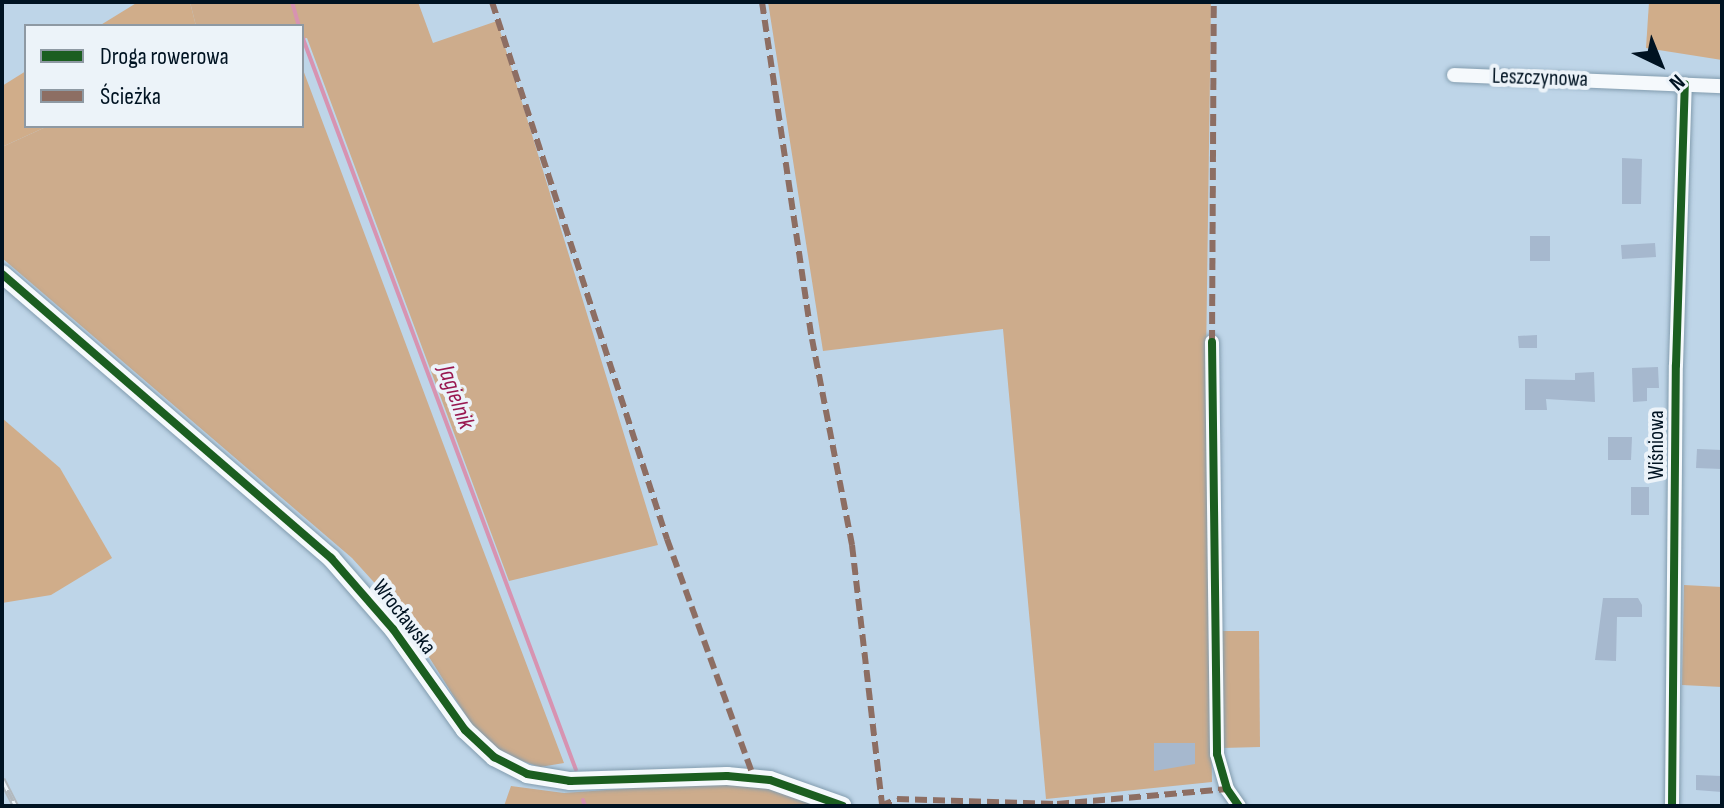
<!DOCTYPE html>
<meta charset="utf-8">
<style>
body{margin:0}
#map{position:relative;width:1724px;height:808px;overflow:hidden;background:#bed5e8;font-family:"Sofia Sans Condensed",sans-serif}
div>[style]{position:absolute}
[style*='--x']{left:calc(var(--x)*1px);top:calc(var(--y)*1px);width:calc(var(--w)*1px);rotate:calc(var(--a)*1deg)}
.green>*{inset:0;background:#cdac8c}
.forest>*{inset:0;background:#d0ad8a}
.stream>*{height:4px;margin:-2px;padding:0 2px;transform-origin:2px;border-radius:2px;background:#d793b1}
.building>*{inset:0;background:#a6b8ce}
.roads{filter:drop-shadow(0 0 2px #829cae) drop-shadow(0 0 2px #829cae)}
.minor>*{height:14px;margin:-7px;padding:0 7px;transform-origin:7px;border-radius:7px;background:#f5f9fc}
.tertiary>*{height:18px;margin:-9px;padding:0 9px;transform-origin:9px;border-radius:9px;background:#f5f9fc}
.rail>*{height:7px;margin-top:-3.5px;transform-origin:0;background:repeating-linear-gradient(90deg,#ecf3f9 0 12px,#b3b9be 0 24px);box-sizing:border-box;border-block:2px solid #b3b9be}
.quiet>*{height:6px;margin-top:-3px;transform-origin:0;background:repeating-linear-gradient(90deg,#8d6e63 0 12px,transparent 0 18px)}
.cycleway>*{height:8px;margin:-4px;padding:0 4px;transform-origin:4px;border-radius:4px;background:#1b5e20}
span{translate:-50% -50%;white-space:nowrap;text-align:center;line-height:1.15;-webkit-text-stroke:8px #ecf3f9;paint-order:stroke}
.street-label{font-size:22px;color:#001322}
.water-label{font-size:24px;color:#991850;font-style:italic}
.frame{position:absolute;inset:0;border:4px solid #001322;pointer-events:none}
.legend{position:absolute;left:24px;top:24px;width:280px;height:104px;box-sizing:border-box;background:#ecf3f9;border:2px solid #8e99a3;margin:0;padding:10px 14px;list-style:none;font-size:24px;color:#001322}
.legend li{display:flex;align-items:center;gap:16px;height:40px}
.legend b{width:40px;border:2px solid #8e99a3}
.north{position:absolute;left:1620px;top:24px;width:80px;height:80px;-webkit-text-stroke:6px #ecf3f9;paint-order:stroke;rotate:137deg;font-size:22px;font-weight:700;line-height:32px;text-align:center;color:#001322}
.north::after{content:'';display:block;margin:auto;width:28px;height:36px;background:#001322;clip-path:polygon(50% 0,100% 100%,50% 72%,0 100%)}
</style>
<div id="map">
<div class="green">
<div style="clip-path:polygon(190px 2px,418px 2px,433px 43px,497px 21px,658px 545px,509px 581px,307px 38px,302px 39px,302px 26px,196px 26px)"></div>
<div style="clip-path:polygon(768px 2px,1211px 2px,1206px 360px,1212px 782px,1046px 799px,1003px 329px,823px 351px)"></div>
<div style="clip-path:polygon(302px 67px,477px 534px,564px 763px,540px 767px,507px 756px,475px 730px,400px 611px,352px 558px,2px 258px,2px 147px,48px 126px,302px 126px)"></div>
<div style="clip-path:polygon(1684px 585px,1722px 587px,1722px 687px,1682px 685px)"></div>
<div style="clip-path:polygon(1222px 631px,1259px 631px,1260px 747px,1222px 748px)"></div>
<div style="clip-path:polygon(720px 782px,770px 787px,826px 806px,504px 806px,511px 786px,564px 793px)"></div>
</div>
<div class="forest">
<div style="clip-path:polygon(138px 2px,190px 2px,196px 26px,99px 26px)"></div>
<div style="clip-path:polygon(1649px 2px,1722px 2px,1722px 60px,1646px 48px)"></div>
<div style="clip-path:polygon(26px 71px,26px 126px,48px 126px,2px 147px,2px 86px)"></div>
<div style="clip-path:polygon(2px 418px,60px 468px,112px 558px,51px 595px,2px 603px)"></div>
</div>
<div class="stream">
<div style="--x:292;--y:2;--w:25;--a:74"></div>
<div style="--x:302;--y:36;--w:783;--a:69.53"></div>
<div style="--x:583;--y:800;--w:6;--a:72"></div>
</div>
<div class="building">
<div style="clip-path:polygon(1622px 158px,1642px 159px,1641px 204px,1622px 204px)"></div>
<div style="clip-path:polygon(1530px 236px,1550px 236px,1550px 261px,1530px 261px)"></div>
<div style="clip-path:polygon(1655px 243px,1656px 257px,1622px 259px,1621px 245px)"></div>
<div style="clip-path:polygon(1537px 335px,1537px 348px,1519px 348px,1518px 336px)"></div>
<div style="clip-path:polygon(1658px 367px,1659px 388px,1647px 388px,1647px 401px,1633px 402px,1632px 368px)"></div>
<div style="clip-path:polygon(1594px 372px,1595px 402px,1546px 399px,1547px 410px,1525px 410px,1525px 379px,1575px 380px,1575px 373px)"></div>
<div style="clip-path:polygon(1608px 437px,1632px 437px,1631px 460px,1608px 460px)"></div>
<div style="clip-path:polygon(1697px 449px,1722px 450px,1722px 469px,1696px 468px)"></div>
<div style="clip-path:polygon(1631px 487px,1649px 487px,1649px 515px,1631px 515px)"></div>
<div style="clip-path:polygon(1603px 598px,1638px 598px,1642px 605px,1642px 617px,1617px 617px,1616px 661px,1595px 660px)"></div>
<div style="clip-path:polygon(1154px 743px,1195px 743px,1195px 764px,1154px 771px)"></div>
<div style="clip-path:polygon(1696px 775px,1722px 776px,1722px 792px,1696px 790px)"></div>
</div>
<div class="roads">
<div class="minor">
<div style="--x:1454;--y:75;--w:268;--a:2.4"></div>
<div style="--x:1212;--y:342;--w:412;--a:89.3"></div>
<div style="--x:1217;--y:754;--w:36;--a:74"></div>
<div style="--x:1227;--y:789;--w:21;--a:55"></div>
<div style="--x:1672;--y:806;--w:441;--a:-89.5"></div>
<div style="--x:1676;--y:365;--w:281;--a:-88.2"></div>
</div>
<div class="tertiary">
<div style="--x:2;--y:274;--w:435;--a:40.8"></div>
<div style="--x:331;--y:558;--w:94;--a:48.9"></div>
<div style="--x:393;--y:629;--w:124;--a:54.5"></div>
<div style="--x:465;--y:730;--w:40;--a:43"></div>
<div style="--x:494;--y:757;--w:37;--a:27"></div>
<div style="--x:527;--y:774;--w:44;--a:9.2"></div>
<div style="--x:570;--y:781;--w:157;--a:-1.8"></div>
<div style="--x:727;--y:776;--w:43;--a:5.3"></div>
<div style="--x:770;--y:780;--w:77;--a:19.6"></div>
</div>
</div>
<div class="rail">
<div style="--x:2;--y:779;--w:30;--a:63"></div>
</div>
<div class="quiet">
<div style="--x:492;--y:2;--w:565;--a:71.95"></div>
<div style="--x:667;--y:539;--w:254;--a:70"></div>
<div style="--x:762;--y:2;--w:341;--a:81.6"></div>
<div style="--x:812;--y:339;--w:210;--a:79"></div>
<div style="--x:852;--y:545;--w:260;--a:83.4"></div>
<div style="--x:1212;--y:342;--w:340;--a:-89.7"></div>
<div style="--x:880;--y:806;--w:18;--a:-22"></div>
<div style="--x:897;--y:799;--w:160;--a:1.8"></div>
<div style="--x:1057;--y:804;--w:171;--a:-5"></div>
</div>
<div class="cycleway">
<div style="--x:2;--y:274;--w:435;--a:40.8"></div>
<div style="--x:331;--y:558;--w:94;--a:48.9"></div>
<div style="--x:393;--y:629;--w:124;--a:54.5"></div>
<div style="--x:465;--y:730;--w:40;--a:43"></div>
<div style="--x:494;--y:757;--w:37;--a:27"></div>
<div style="--x:527;--y:774;--w:44;--a:9.2"></div>
<div style="--x:570;--y:781;--w:157;--a:-1.8"></div>
<div style="--x:727;--y:776;--w:43;--a:5.3"></div>
<div style="--x:770;--y:780;--w:77;--a:19.6"></div>
<div style="--x:1212;--y:342;--w:412;--a:89.3"></div>
<div style="--x:1217;--y:754;--w:36;--a:74"></div>
<div style="--x:1227;--y:789;--w:21;--a:55"></div>
<div style="--x:1672;--y:806;--w:441;--a:-89.5"></div>
<div style="--x:1676;--y:365;--w:281;--a:-88.2"></div>
</div>
<div class="street-label">
<span style="left:1540px;top:78px;rotate:2deg">Leszczynowa</span>
<span style="left:1657px;top:445px;rotate:-90deg">Wiśniowa</span>
<span style="left:404px;top:617px;rotate:52deg">Wrocławska</span>
</div>
<div class="water-label">
<span style="left:456px;top:397px;rotate:70deg">Jagielnik</span>
</div>
<div class="frame"></div>
<ul class="legend">
<li><b style="height:10px;background:#1b5e20"></b>Droga rowerowa</li>
<li><b style="height:10px;background:#8d6e63"></b>Ścieżka</li>
</ul>
<div class="north">N</div>
</div>
